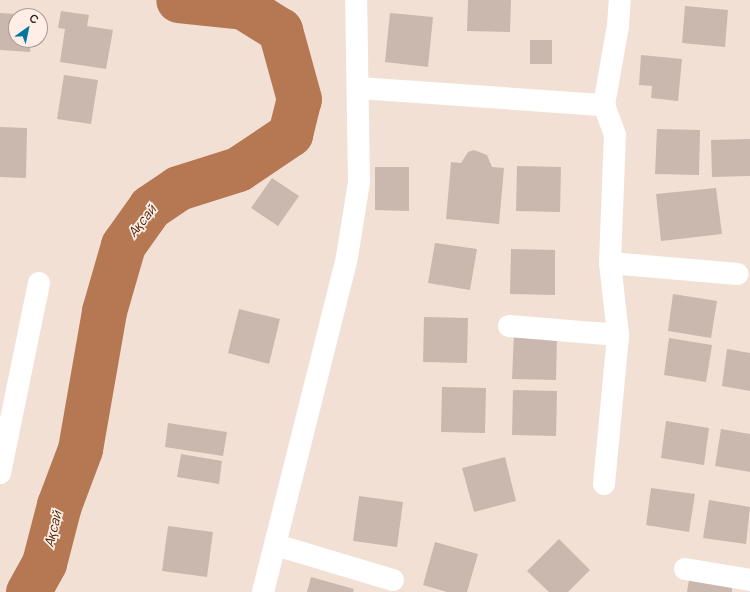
<!DOCTYPE html>
<meta charset="utf-8">
<style>
body{margin:0}
#map{position:relative;width:750px;height:592px;overflow:hidden;background:#f3e0d5;font-family:Manrope,sans-serif}
div>[style]{position:absolute}
[style*='--x']{left:calc(var(--x)*1px);top:calc(var(--y)*1px);width:calc(var(--w)*1px);rotate:calc(var(--a)*1deg)}
.river>*{height:45px;margin:-22.5px;padding:0 22.5px;transform-origin:22.5px;border-radius:22.5px;background:#b57852}
.building>*{inset:0;background:#cab7ad}
.minor>*{height:22px;margin:-11px;padding:0 11px;transform-origin:11px;border-radius:11px;background:#fff}
span{translate:-50% -50%;white-space:nowrap;text-align:center;line-height:1.15;-webkit-text-stroke:3.5px #feeee5;paint-order:stroke}
.water-label{font-size:13px;color:#451c00;font-style:italic}
.north{position:absolute;left:8px;top:8px;width:40px;height:40px;box-sizing:border-box;background:#feeee5;border:1px solid #a89c95;border-radius:50%;rotate:33deg;font-size:11px;font-weight:700;line-height:16px;text-align:center;color:#27201c}
.north::after{content:'';display:block;margin:auto;width:14px;height:18px;background:#0476a0;clip-path:polygon(50% 0,100% 100%,50% 72%,0 100%)}
</style>
<div id="map">
<div class="river">
<div style="--x:28;--y:592;--w:33;--a:-61"></div>
<div style="--x:44;--y:563;--w:60;--a:-75.5"></div>
<div style="--x:59;--y:505;--w:60;--a:-69.4"></div>
<div style="--x:80;--y:449;--w:140;--a:-80.1"></div>
<div style="--x:104;--y:311;--w:69;--a:-73.9"></div>
<div style="--x:123;--y:245;--w:47;--a:-54.6"></div>
<div style="--x:150;--y:207;--w:34;--a:-34"></div>
<div style="--x:178;--y:188;--w:63;--a:-17.6"></div>
<div style="--x:238;--y:169;--w:63;--a:-33.9"></div>
<div style="--x:290;--y:134;--w:36;--a:-76"></div>
<div style="--x:299;--y:99;--w:72;--a:-105.4"></div>
<div style="--x:280;--y:30;--w:44;--a:-148.1"></div>
<div style="--x:243;--y:7;--w:65;--a:-173.9"></div>
</div>
<div class="building">
<div style="clip-path:polygon(468px 0,511px 0,510px 32px,467px 31px)"></div>
<div style="clip-path:polygon(685px 6px,728px 10px,725px 47px,682px 43px)"></div>
<div style="clip-path:polygon(61px 11px,89px 15px,87px 26px,113px 30px,106px 69px,60px 62px,65px 29px,58px 28px)"></div>
<div style="clip-path:polygon(0 13px,30px 15px,16px 16px,16px 40px,31px 40px,30px 52px,0 50px)"></div>
<div style="clip-path:polygon(390px 13px,433px 17px,428px 67px,385px 62px)"></div>
<div style="clip-path:polygon(530px 40px,552px 40px,552px 64px,530px 64px)"></div>
<div style="clip-path:polygon(641px 55px,682px 59px,678px 101px,651px 98px,652px 86px,639px 85px)"></div>
<div style="clip-path:polygon(64px 75px,98px 80px,91px 124px,57px 119px)"></div>
<div style="clip-path:polygon(0 127px,27px 128px,26px 178px,0 177px)"></div>
<div style="clip-path:polygon(657px 129px,700px 130px,699px 175px,655px 174px)"></div>
<div style="clip-path:polygon(750px 139px,750px 176px,712px 177px,711px 140px)"></div>
<div style="clip-path:polygon(474px 150px,487px 155px,492px 167px,504px 168px,499px 224px,446px 219px,451px 162px,461px 163px,468px 152px)"></div>
<div style="clip-path:polygon(517px 166px,561px 167px,560px 212px,516px 211px)"></div>
<div style="clip-path:polygon(375px 167px,409px 167px,409px 211px,375px 210px)"></div>
<div style="clip-path:polygon(272px 178px,299px 196px,278px 226px,251px 208px)"></div>
<div style="clip-path:polygon(716px 188px,722px 234px,661px 241px,656px 194px)"></div>
<div style="clip-path:polygon(435px 243px,477px 249px,470px 290px,428px 283px)"></div>
<div style="clip-path:polygon(511px 249px,555px 250px,555px 295px,510px 294px)"></div>
<div style="clip-path:polygon(673px 294px,717px 301px,711px 338px,668px 331px)"></div>
<div style="clip-path:polygon(239px 309px,280px 319px,269px 364px,228px 353px)"></div>
<div style="clip-path:polygon(424px 317px,468px 318px,467px 363px,423px 362px)"></div>
<div style="clip-path:polygon(514px 334px,557px 335px,556px 380px,512px 379px)"></div>
<div style="clip-path:polygon(669px 338px,712px 345px,706px 382px,664px 375px)"></div>
<div style="clip-path:polygon(727px 349px,750px 353px,750px 391px,722px 386px)"></div>
<div style="clip-path:polygon(442px 387px,486px 388px,485px 433px,441px 432px)"></div>
<div style="clip-path:polygon(513px 390px,557px 391px,556px 436px,512px 435px)"></div>
<div style="clip-path:polygon(666px 421px,709px 428px,704px 465px,661px 458px)"></div>
<div style="clip-path:polygon(168px 423px,227px 432px,223px 456px,165px 447px)"></div>
<div style="clip-path:polygon(721px 429px,750px 434px,750px 472px,715px 466px)"></div>
<div style="clip-path:polygon(181px 454px,222px 461px,219px 484px,177px 477px)"></div>
<div style="clip-path:polygon(505px 457px,516px 501px,474px 512px,462px 468px)"></div>
<div style="clip-path:polygon(651px 488px,695px 494px,689px 532px,646px 525px)"></div>
<div style="clip-path:polygon(359px 496px,403px 502px,397px 547px,353px 541px)"></div>
<div style="clip-path:polygon(709px 500px,750px 507px,746px 544px,703px 538px)"></div>
<div style="clip-path:polygon(168px 526px,213px 532px,207px 577px,162px 571px)"></div>
<div style="clip-path:polygon(559px 539px,590px 570px,568px 592px,549px 592px,527px 571px)"></div>
<div style="clip-path:polygon(435px 542px,478px 554px,467px 592px,447px 592px,423px 585px)"></div>
<div style="clip-path:polygon(311px 577px,354px 589px,353px 592px,307px 592px)"></div>
<div style="clip-path:polygon(689px 580px,732px 587px,732px 592px,687px 592px)"></div>
</div>
<div class="minor">
<div style="--x:359;--y:88;--w:246;--a:4"></div>
<div style="--x:610;--y:263;--w:128;--a:4.9"></div>
<div style="--x:509;--y:326;--w:109;--a:4.7"></div>
<div style="--x:0;--y:473;--w:194;--a:-78.4"></div>
<div style="--x:604;--y:484;--w:150;--a:-84.6"></div>
<div style="--x:618;--y:335;--w:72;--a:-96.3"></div>
<div style="--x:610;--y:263;--w:128;--a:-87.8"></div>
<div style="--x:615;--y:135;--w:32;--a:-110"></div>
<div style="--x:604;--y:105;--w:80;--a:-80"></div>
<div style="--x:618;--y:26;--w:26;--a:-86"></div>
<div style="--x:276;--y:545;--w:122;--a:16.7"></div>
<div style="--x:685;--y:569;--w:66;--a:9.6"></div>
<div style="--x:263;--y:592;--w:345;--a:-75.9"></div>
<div style="--x:347;--y:257;--w:76;--a:-80.9"></div>
<div style="--x:359;--y:182;--w:182;--a:-90.9"></div>
</div>
<div class="water-label">
<span style="left:142px;top:221px;rotate:-52deg">Ақсай</span>
<span style="left:53px;top:529px;rotate:-76deg">Ақсай</span>
</div>
<div class="north">С</div>
</div>
